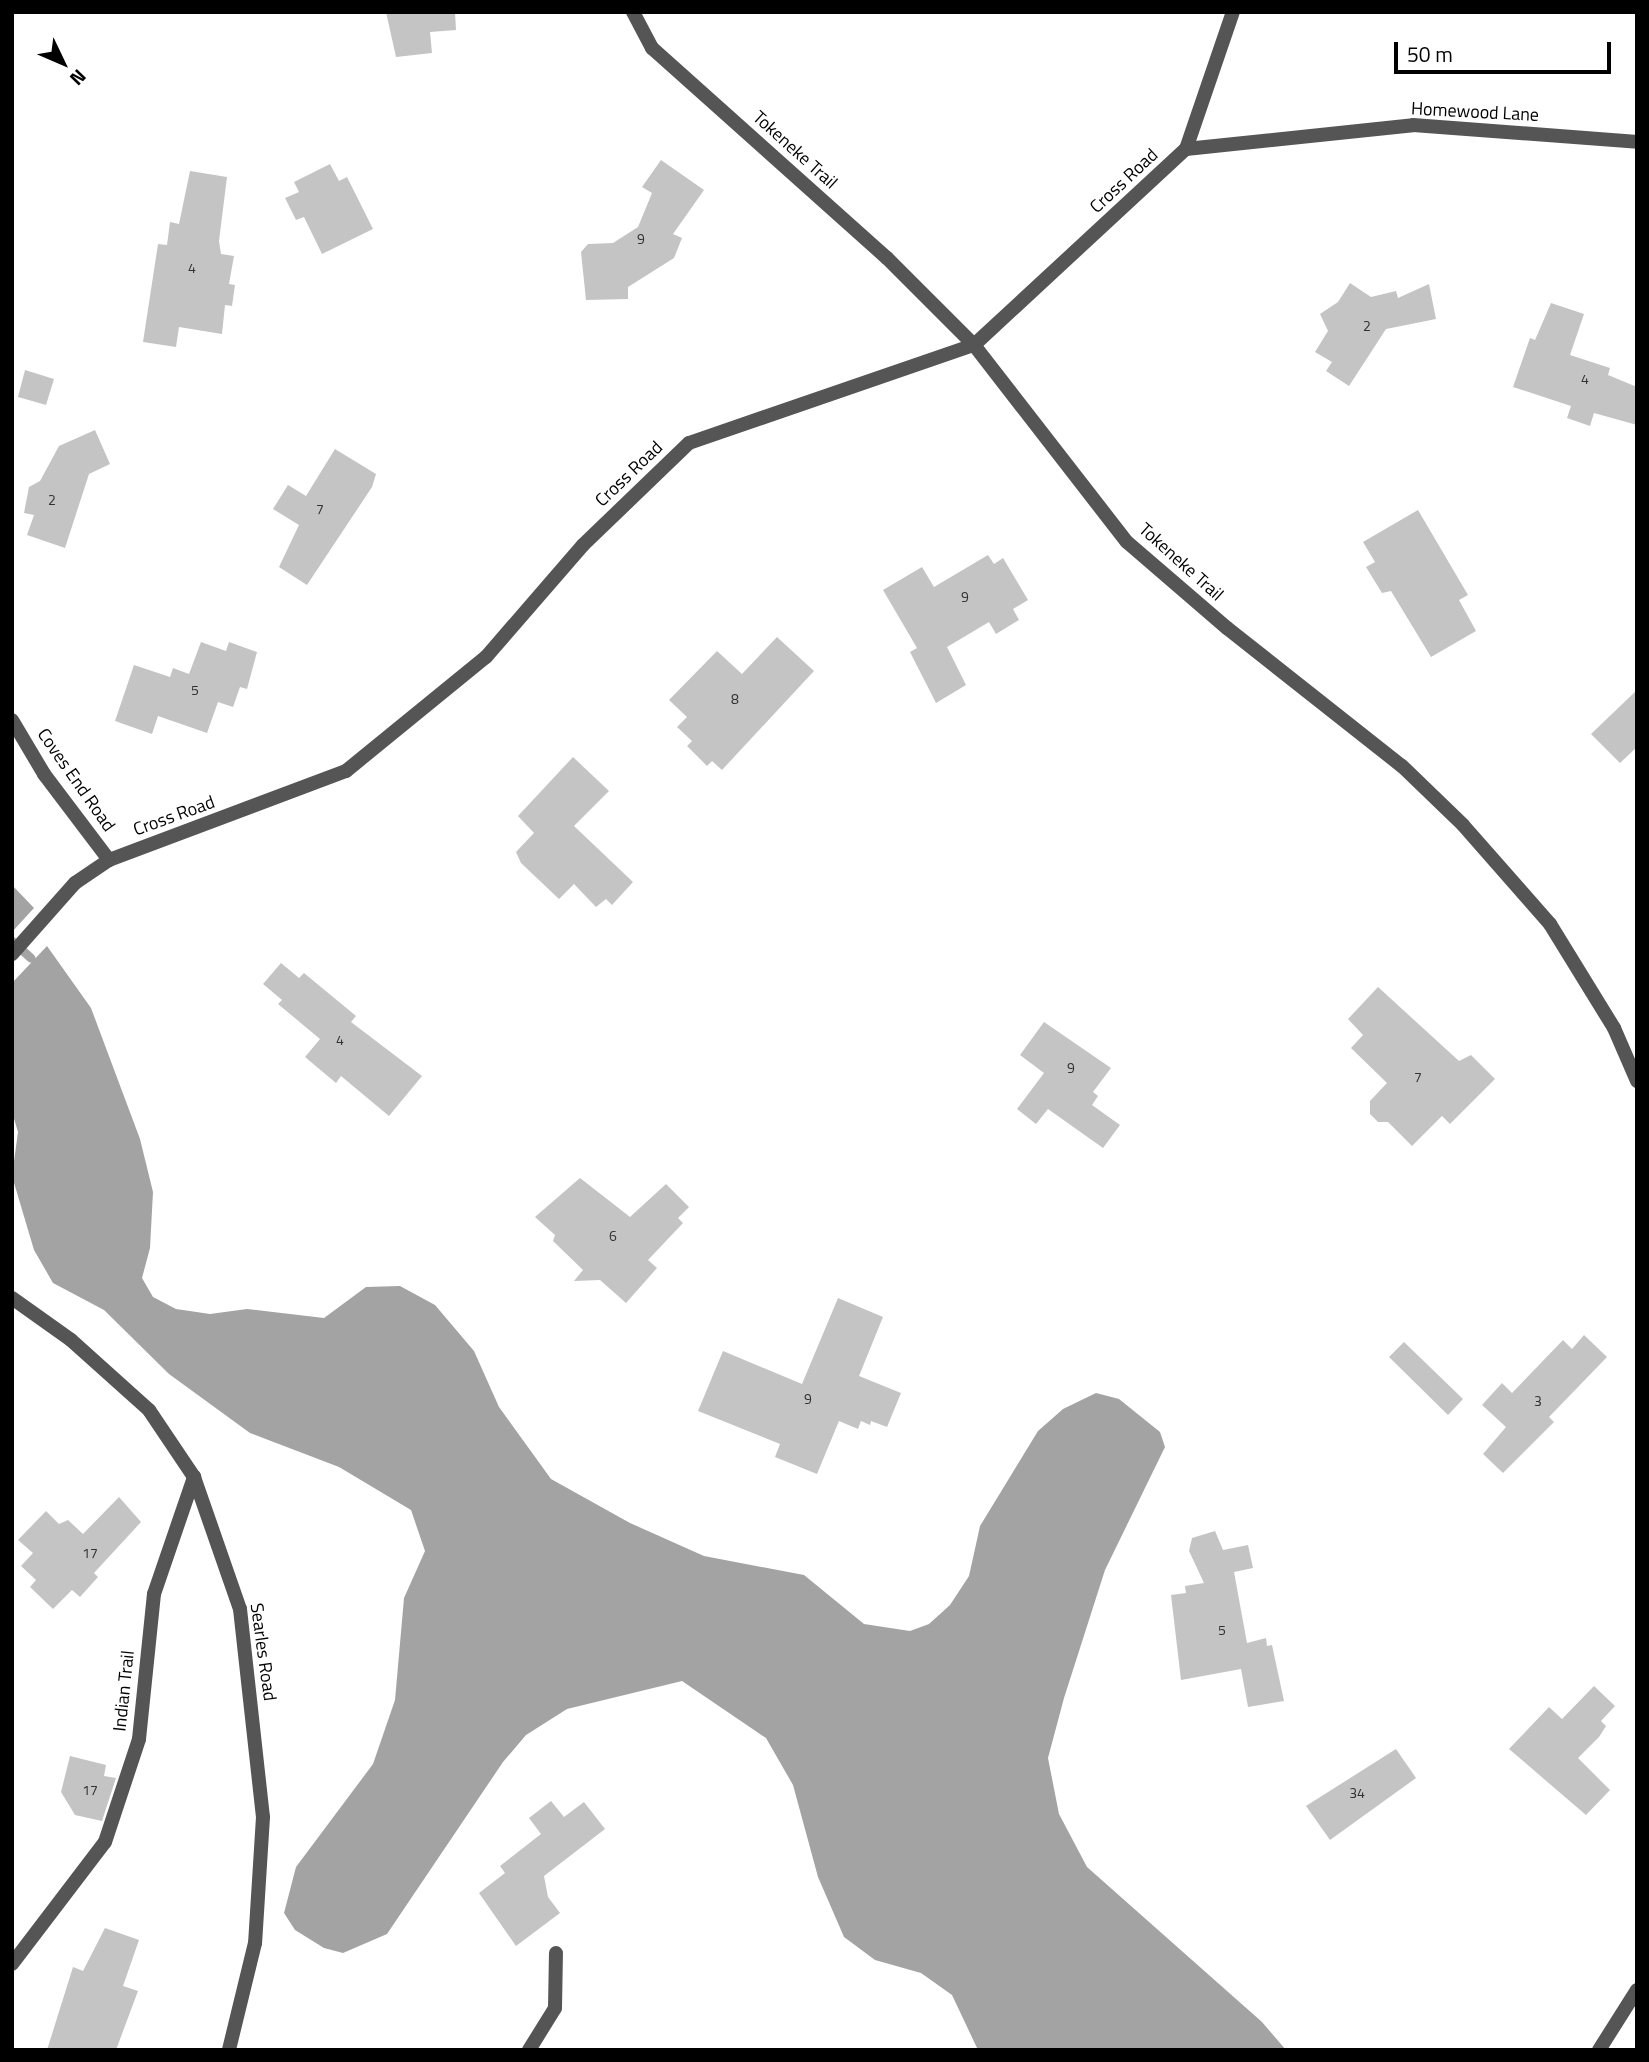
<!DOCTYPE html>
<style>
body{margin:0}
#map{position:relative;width:1649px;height:2062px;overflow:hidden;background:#fff;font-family:"Titillium Web",sans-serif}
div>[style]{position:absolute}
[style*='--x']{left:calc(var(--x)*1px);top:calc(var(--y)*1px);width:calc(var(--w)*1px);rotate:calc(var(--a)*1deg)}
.water>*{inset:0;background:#a3a3a3}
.stream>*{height:9px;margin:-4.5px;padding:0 4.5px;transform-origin:4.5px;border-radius:4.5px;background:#a3a3a3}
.building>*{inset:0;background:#c4c4c4}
.service>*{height:14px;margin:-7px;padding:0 7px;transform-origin:7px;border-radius:7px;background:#555}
.minor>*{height:14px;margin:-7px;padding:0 7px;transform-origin:7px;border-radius:7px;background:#555}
span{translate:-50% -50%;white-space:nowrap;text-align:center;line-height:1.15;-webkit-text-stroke:6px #fff;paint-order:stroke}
.number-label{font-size:14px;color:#313131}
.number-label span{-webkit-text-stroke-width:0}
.street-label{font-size:18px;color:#000}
.frame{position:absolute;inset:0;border:14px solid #000;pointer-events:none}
.north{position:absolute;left:28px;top:28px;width:70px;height:70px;-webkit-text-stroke:5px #fff;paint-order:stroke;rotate:134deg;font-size:19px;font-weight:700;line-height:28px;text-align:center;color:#000}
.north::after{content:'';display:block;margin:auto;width:24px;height:32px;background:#000;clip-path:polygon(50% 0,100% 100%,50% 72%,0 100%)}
.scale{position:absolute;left:1394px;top:42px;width:217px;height:32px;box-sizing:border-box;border:4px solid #000;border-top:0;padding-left:9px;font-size:21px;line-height:24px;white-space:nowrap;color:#000;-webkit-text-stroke:5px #fff;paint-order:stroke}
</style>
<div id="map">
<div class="water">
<div style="clip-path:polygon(12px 885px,34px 908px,12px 932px)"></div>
<div style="clip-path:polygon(47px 946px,91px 1008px,140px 1139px,153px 1192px,150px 1248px,142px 1278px,153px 1297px,176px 1309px,210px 1314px,247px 1309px,324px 1318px,366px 1287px,400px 1286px,435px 1305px,474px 1351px,499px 1407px,551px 1479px,630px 1523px,704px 1556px,804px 1575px,864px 1624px,910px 1631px,929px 1624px,950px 1605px,969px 1576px,980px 1526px,1038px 1431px,1063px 1409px,1096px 1393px,1119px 1399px,1160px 1432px,1165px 1447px,1105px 1570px,1064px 1698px,1048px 1758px,1059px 1814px,1087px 1867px,1262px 2022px,1286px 2050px,978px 2050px,952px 1995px,921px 1973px,875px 1960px,844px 1937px,818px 1877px,793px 1785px,766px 1738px,682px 1681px,567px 1709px,526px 1735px,503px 1762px,387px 1934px,343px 1953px,324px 1948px,295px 1930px,284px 1913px,296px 1867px,373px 1764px,395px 1700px,404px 1598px,425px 1551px,411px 1510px,339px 1467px,250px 1433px,169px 1374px,104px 1310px,53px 1283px,34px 1250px,12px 1176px,18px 1132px,12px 1112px,12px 983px)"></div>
</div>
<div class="stream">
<div style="--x:12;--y:941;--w:25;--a:42"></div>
</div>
<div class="building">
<div style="clip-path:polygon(386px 12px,455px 12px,456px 30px,430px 32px,432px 53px,396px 57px)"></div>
<div style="clip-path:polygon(661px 160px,704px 190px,673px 234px,682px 238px,674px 258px,628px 287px,628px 299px,586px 300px,581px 252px,588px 244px,613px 243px,638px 227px,652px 193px,642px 187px)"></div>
<div style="clip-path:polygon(330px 164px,339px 181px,347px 177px,373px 229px,322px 254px,304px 217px,296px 220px,285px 198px,299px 192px,294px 182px)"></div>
<div style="clip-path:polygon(190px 171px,227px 177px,219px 241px,221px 254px,234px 256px,229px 284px,235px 285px,232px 306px,225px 305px,222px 334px,179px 327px,176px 347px,143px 342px,158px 244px,167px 245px,170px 222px,179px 224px)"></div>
<div style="clip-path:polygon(1350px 283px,1371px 297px,1396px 291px,1398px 298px,1429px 284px,1436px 319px,1386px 329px,1349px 386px,1326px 371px,1332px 362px,1315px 352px,1328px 331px,1320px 314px,1338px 302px)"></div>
<div style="clip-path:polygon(1551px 303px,1584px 314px,1570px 355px,1610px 368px,1608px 375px,1637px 387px,1637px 425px,1594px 413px,1590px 426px,1567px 418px,1571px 406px,1513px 387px,1530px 338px,1535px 340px)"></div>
<div style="clip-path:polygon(25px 370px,54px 379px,46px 405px,18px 397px)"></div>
<div style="clip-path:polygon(95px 430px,110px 464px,89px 474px,65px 548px,27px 535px,34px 515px,24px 513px,29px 487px,40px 481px,59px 446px)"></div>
<div style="clip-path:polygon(335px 449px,376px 474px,372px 487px,307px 585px,279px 567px,299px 525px,273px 509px,288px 485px,306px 496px)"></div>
<div style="clip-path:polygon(1418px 510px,1468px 595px,1459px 600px,1476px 631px,1431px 657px,1391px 591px,1382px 593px,1366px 567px,1375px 562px,1363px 542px)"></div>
<div style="clip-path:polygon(988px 555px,994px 564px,1003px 558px,1028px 600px,1013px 609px,1019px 620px,996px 634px,989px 622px,947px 647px,966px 685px,936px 703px,910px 652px,917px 648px,883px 590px,922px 567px,934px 587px)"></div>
<div style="clip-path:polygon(777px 637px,814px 671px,722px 770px,712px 761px,707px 766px,687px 746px,692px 741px,677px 727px,687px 717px,669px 700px,717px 651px,742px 674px)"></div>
<div style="clip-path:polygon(201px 642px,226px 651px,229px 642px,257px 652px,247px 689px,240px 687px,233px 707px,218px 702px,207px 733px,158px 716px,152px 734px,115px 721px,134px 665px,170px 677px,173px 668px,189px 674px)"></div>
<div style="clip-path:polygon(1637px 690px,1637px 747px,1620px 763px,1591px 734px)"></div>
<div style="clip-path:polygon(573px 757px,609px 791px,574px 826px,633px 882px,612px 905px,606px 899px,596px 907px,574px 884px,559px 899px,521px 863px,516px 852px,534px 833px,518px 816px)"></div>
<div style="clip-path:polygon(281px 963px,299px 978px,304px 973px,356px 1016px,351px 1022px,422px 1076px,389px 1116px,341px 1076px,336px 1083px,305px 1057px,320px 1039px,278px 1004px,282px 1000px,263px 984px)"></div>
<div style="clip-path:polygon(1378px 987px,1459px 1061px,1471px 1055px,1495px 1079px,1450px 1124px,1442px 1116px,1412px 1146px,1388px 1122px,1378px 1122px,1370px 1114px,1370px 1101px,1387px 1083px,1351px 1048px,1363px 1035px,1348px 1019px)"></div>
<div style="clip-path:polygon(1044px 1022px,1111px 1068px,1093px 1092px,1098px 1096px,1092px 1105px,1120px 1125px,1103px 1148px,1048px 1109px,1036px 1124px,1017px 1109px,1044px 1073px,1020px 1055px)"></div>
<div style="clip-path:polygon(580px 1178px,630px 1217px,666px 1184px,689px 1207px,678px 1218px,683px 1223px,648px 1260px,657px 1268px,626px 1303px,600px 1280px,574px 1281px,583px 1270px,553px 1241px,555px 1235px,535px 1217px)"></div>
<div style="clip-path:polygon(838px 1298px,883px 1317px,859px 1376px,901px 1393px,887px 1427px,871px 1421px,870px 1425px,861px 1421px,858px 1429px,839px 1421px,817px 1474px,775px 1457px,780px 1444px,698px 1411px,723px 1351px,802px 1384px)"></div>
<div style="clip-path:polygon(1584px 1335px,1607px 1357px,1549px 1417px,1554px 1422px,1503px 1473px,1483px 1454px,1506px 1427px,1482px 1405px,1502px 1383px,1512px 1393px,1563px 1340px,1572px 1349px)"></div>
<div style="clip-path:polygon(1404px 1342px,1463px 1399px,1448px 1415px,1389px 1357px)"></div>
<div style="clip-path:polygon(119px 1497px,141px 1522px,94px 1573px,98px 1577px,80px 1597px,72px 1590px,53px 1609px,30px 1587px,36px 1580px,21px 1566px,33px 1553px,18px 1540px,46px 1511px,59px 1524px,68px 1520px,83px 1534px)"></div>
<div style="clip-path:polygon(1215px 1531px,1223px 1550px,1248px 1545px,1253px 1568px,1234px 1572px,1247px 1643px,1266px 1638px,1267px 1646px,1272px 1645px,1284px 1701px,1248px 1707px,1241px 1669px,1181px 1680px,1171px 1595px,1186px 1593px,1185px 1586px,1204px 1583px,1189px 1551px,1192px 1538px)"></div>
<div style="clip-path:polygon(1594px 1686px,1615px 1706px,1601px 1721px,1606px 1726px,1599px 1737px,1578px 1758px,1610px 1790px,1586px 1815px,1509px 1749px,1549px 1707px,1562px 1719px)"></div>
<div style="clip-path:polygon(1396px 1749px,1416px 1778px,1330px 1840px,1306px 1806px)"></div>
<div style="clip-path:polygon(70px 1756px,106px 1765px,104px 1776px,116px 1778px,102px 1821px,75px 1815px,61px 1792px)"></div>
<div style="clip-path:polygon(551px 1801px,564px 1817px,584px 1802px,605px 1829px,544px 1876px,548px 1897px,560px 1913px,516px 1946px,479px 1893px,505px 1873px,500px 1866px,541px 1834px,529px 1818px)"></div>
<div style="clip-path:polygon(105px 1928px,139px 1940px,123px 1986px,138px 1991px,116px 2050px,47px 2050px,73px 1967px,83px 1971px)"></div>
</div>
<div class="service">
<div style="--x:529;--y:2050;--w:49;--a:-58.2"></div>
<div style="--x:555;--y:2008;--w:55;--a:-89"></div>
</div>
<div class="minor">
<div style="--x:633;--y:12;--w:41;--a:62.2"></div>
<div style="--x:652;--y:48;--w:315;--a:41.8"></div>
<div style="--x:887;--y:258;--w:123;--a:45"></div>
<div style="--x:974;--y:345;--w:249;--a:52.2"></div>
<div style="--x:1127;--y:542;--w:132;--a:40.7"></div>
<div style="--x:1227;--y:628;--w:223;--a:38.3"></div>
<div style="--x:1402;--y:766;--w:85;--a:44"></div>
<div style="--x:1463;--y:825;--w:132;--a:48.7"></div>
<div style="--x:1550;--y:924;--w:122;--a:58.4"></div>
<div style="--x:1614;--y:1028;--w:58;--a:66.5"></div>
<div style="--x:1186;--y:149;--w:228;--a:-6"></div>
<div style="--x:1413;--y:125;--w:225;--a:4.3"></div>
<div style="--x:12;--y:720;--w:63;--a:59.3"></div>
<div style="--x:44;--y:774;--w:108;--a:52.9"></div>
<div style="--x:12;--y:954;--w:95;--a:-48.4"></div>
<div style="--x:75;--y:883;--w:41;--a:-34.1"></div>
<div style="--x:109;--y:860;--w:253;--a:-20.6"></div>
<div style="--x:346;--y:771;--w:181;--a:-39.2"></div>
<div style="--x:486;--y:657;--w:148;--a:-49.1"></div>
<div style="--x:583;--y:545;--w:147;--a:-43.9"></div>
<div style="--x:689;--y:443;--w:301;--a:-19"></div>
<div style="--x:974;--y:345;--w:289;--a:-42.8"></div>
<div style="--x:1186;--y:149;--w:145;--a:-71.1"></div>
<div style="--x:12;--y:1298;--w:72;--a:35.4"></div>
<div style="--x:71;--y:1340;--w:105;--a:41.9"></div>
<div style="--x:149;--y:1410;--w:81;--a:56.1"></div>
<div style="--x:194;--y:1477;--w:140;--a:70.8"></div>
<div style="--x:240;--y:1609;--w:209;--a:83.7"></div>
<div style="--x:263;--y:1817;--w:126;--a:93.6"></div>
<div style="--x:255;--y:1943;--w:110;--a:103.7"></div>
<div style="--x:12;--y:1964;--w:153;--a:-52.7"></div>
<div style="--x:105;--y:1842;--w:108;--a:-71.7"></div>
<div style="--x:139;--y:1739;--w:146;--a:-84.1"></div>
<div style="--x:154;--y:1594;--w:124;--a:-71.1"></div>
<div style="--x:1599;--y:2050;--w:71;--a:-57.7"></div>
</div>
<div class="number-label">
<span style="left:641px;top:239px">9</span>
<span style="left:192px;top:268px">4</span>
<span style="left:1367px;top:326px">2</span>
<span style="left:1585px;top:379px">4</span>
<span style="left:52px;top:500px">2</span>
<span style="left:320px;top:509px">7</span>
<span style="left:965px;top:597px">9</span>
<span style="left:195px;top:690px">5</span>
<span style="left:735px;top:699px">8</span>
<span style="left:340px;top:1040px">4</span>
<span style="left:1071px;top:1068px">9</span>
<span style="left:1418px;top:1077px">7</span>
<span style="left:613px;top:1236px">6</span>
<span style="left:808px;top:1399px">9</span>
<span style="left:1538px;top:1401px">3</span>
<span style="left:90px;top:1553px">17</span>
<span style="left:1222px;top:1630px">5</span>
<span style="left:90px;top:1790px">17</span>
<span style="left:1357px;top:1793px">34</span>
</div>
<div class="street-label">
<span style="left:1475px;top:112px;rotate:3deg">Homewood Lane</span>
<span style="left:795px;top:150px;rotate:42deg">Tokeneke Trail</span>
<span style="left:1124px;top:181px;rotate:-43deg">Cross Road</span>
<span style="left:629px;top:474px;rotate:-44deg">Cross Road</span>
<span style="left:1181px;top:562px;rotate:42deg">Tokeneke Trail</span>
<span style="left:76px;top:780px;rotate:55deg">Coves End Road</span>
<span style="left:174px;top:816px;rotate:-20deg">Cross Road</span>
<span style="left:263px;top:1652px;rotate:82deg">Searles Road</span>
<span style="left:124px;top:1691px;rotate:-84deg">Indian Trail</span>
</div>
<div class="frame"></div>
<div class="north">N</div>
<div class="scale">50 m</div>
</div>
